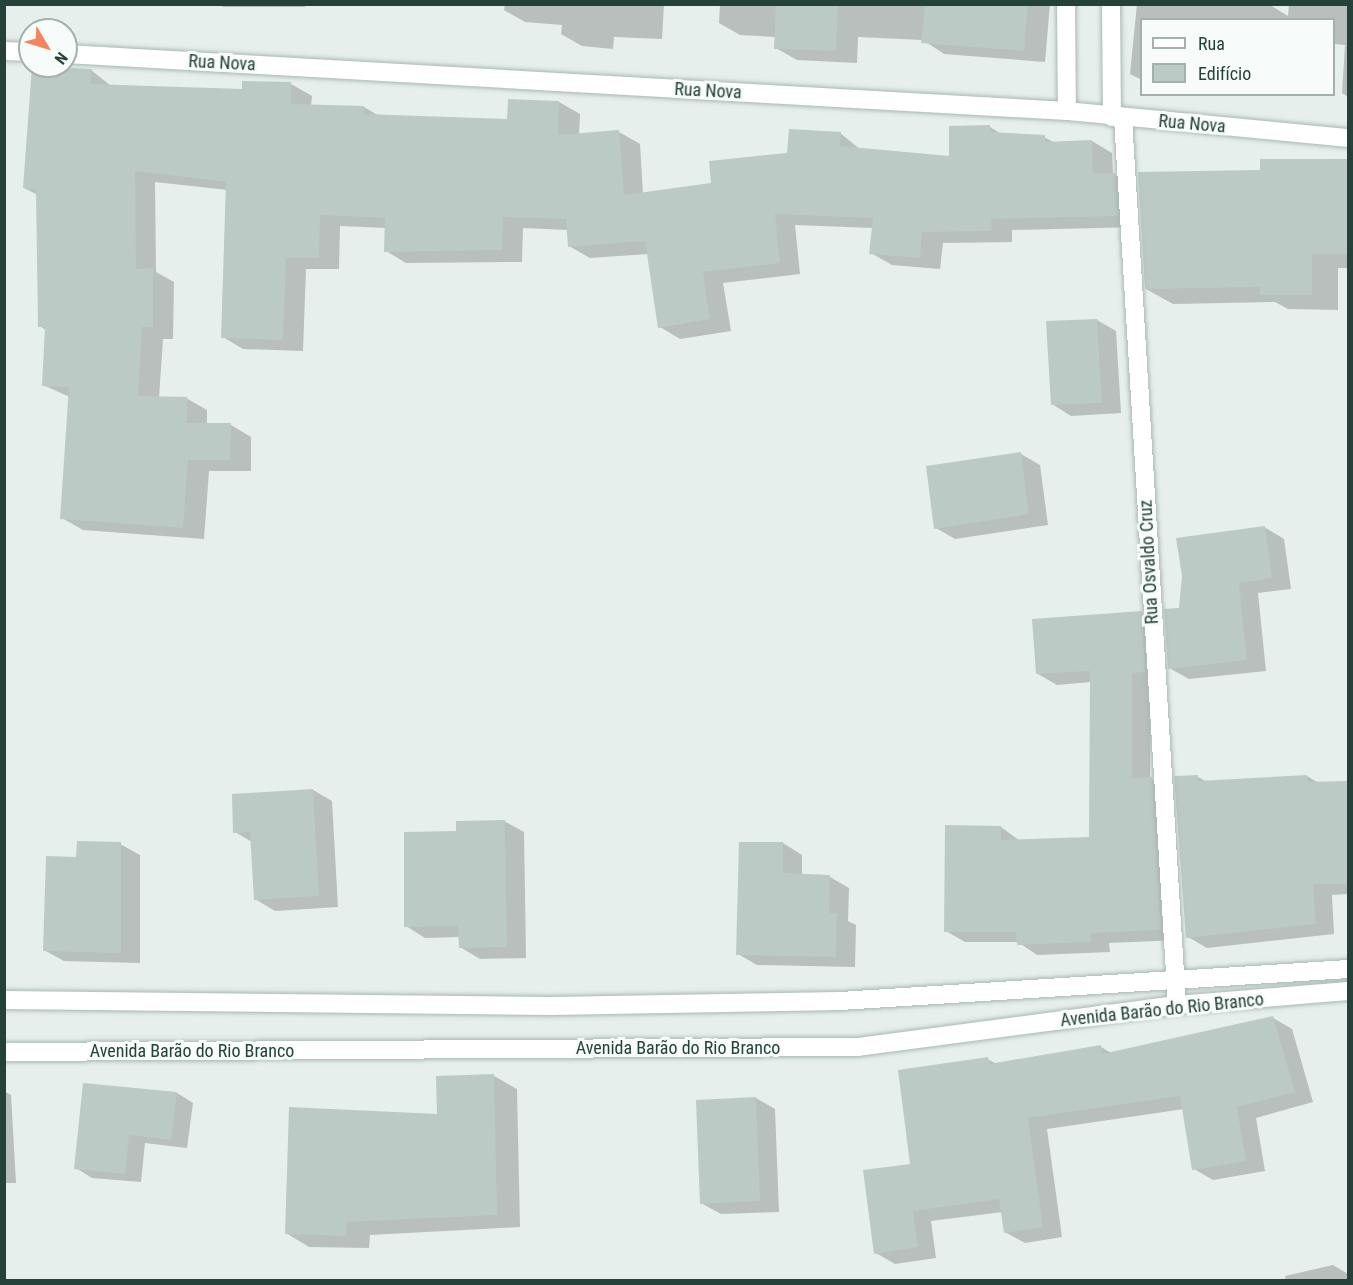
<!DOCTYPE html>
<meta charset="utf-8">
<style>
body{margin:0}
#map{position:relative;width:1353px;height:1285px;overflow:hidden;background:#e6efeb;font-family:"Roboto Condensed",sans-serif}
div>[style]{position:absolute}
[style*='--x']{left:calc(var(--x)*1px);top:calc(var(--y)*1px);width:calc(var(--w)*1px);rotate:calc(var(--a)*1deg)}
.shadow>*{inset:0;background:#0003}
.building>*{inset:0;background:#bbcac4}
.roads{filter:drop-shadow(0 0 2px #a8b8b2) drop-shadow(0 0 2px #a8b8b2)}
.minor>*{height:18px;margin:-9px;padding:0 9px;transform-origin:9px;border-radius:9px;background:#fff}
span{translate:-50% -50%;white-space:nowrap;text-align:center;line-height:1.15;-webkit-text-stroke:6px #f7fbf9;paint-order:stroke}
.street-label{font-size:18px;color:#24423a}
.frame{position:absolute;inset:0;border:6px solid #24423a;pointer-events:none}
.legend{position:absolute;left:1140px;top:18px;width:195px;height:78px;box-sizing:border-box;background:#f7fbf9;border:2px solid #a3b1ad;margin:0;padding:8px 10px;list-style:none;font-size:18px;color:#24423a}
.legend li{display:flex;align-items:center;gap:12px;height:30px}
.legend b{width:30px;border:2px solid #a3b1ad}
.north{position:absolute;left:18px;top:18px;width:60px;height:60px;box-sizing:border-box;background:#f7fbf9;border:2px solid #a3b1ad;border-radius:50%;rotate:128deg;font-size:16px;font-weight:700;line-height:24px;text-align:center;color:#24423a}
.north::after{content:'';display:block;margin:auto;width:21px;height:27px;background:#f4845f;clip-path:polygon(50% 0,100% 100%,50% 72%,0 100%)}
</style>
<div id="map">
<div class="shadow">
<div style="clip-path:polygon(219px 4px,305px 4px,305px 7px,223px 7px)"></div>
<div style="clip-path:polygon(398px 4px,434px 4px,434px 6px)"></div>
<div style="clip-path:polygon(505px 4px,664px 4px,662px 39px,614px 37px,613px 49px,582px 46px,561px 34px,562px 25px,525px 22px,504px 10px)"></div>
<div style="clip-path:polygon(720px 4px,1050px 4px,1045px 62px,944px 54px,923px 40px,858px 37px,857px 63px,797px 60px,776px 48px,776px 37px,740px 35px,719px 23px)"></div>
<div style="clip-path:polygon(1137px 4px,1270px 5px,1288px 16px,1289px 4px,1348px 4px,1348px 97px,1342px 93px,1345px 45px,1334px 44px,1334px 20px,1142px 20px,1142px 80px,1130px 74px)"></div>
<div style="clip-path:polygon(91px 70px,111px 86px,243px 90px,291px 84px,312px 96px,311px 106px,364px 107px,379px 116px,509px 121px,509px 101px,559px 102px,580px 114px,579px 135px,619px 132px,640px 144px,643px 194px,713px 184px,840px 133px,861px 150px,951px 158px,990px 127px,1003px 135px,1044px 137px,1055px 143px,1092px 141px,1112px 153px,1113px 174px,1135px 186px,1138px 227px,1012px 230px,1012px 242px,943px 243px,940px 269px,892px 265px,871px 253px,873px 228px,795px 225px,800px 274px,723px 283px,731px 331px,680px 339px,660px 327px,648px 254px,590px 258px,569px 246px,568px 230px,523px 228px,522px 262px,406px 263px,386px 251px,387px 228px,340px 226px,339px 269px,306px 269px,303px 351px,243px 349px,223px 337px,228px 190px,155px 182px,156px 272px,174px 282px,173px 339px,163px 339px,159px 398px,186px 398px,207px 410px,207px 424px,231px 425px,251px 437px,251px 471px,209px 471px,204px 539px,83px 530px,62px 518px,70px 397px,43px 385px,47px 331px,40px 326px,38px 195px,24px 188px)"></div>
<div style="clip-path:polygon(1337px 171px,1348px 171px,1348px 268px,1338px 268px,1338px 310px,1288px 309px,1275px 302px,1173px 304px,1146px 289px)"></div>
<div style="clip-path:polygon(1097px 320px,1116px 331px,1121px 413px,1071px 416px,1052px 404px,1048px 323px)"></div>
<div style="clip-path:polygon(1021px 454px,1040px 465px,1048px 525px,955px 539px,936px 528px)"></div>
<div style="clip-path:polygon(1264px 527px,1284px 539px,1291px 589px,1258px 593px,1266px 671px,1189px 679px,1169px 668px,1181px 610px)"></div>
<div style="clip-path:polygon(1141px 613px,1161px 624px,1151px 684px,1150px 778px,1171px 790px,1180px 940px,1109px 943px,1110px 952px,1037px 955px,1018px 942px,965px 942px,946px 931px,1001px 827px,1020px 841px,1091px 839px,1091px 682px,1057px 685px,1038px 674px)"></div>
<div style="clip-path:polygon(1307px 776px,1320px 784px,1348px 783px,1348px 894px,1332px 895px,1334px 934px,1207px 948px,1188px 937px,1198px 777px,1207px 782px)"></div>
<div style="clip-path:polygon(313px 790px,332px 801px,338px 907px,275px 911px,255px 899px,252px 842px,235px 832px)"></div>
<div style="clip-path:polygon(504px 821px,524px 832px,526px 958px,480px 959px,460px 947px,460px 937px,425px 938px,406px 926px,458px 833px)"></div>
<div style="clip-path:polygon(783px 843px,802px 855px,802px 876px,830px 877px,849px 888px,848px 921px,856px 925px,855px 967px,757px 965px,738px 954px)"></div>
<div style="clip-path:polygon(120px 844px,140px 855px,140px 963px,64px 961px,44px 950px,77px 859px)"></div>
<div style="clip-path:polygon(1273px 1018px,1292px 1029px,1313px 1102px,1256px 1118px,1265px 1171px,1213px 1180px,1194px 1169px,1184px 1109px,1047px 1129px,1062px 1237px,1025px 1243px,1005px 1232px,1003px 1212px,931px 1221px,936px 1258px,895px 1264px,876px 1253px,912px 1165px,987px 1059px,997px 1064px,1101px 1047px,1111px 1053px)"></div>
<div style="clip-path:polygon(494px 1076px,517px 1089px,520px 1227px,370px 1235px,369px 1248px,309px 1247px,286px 1233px)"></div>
<div style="clip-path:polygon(4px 1091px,11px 1095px,16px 1183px,4px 1183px)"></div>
<div style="clip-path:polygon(177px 1093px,193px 1103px,187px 1148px,145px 1143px,141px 1182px,92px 1178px,76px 1168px)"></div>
<div style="clip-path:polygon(756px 1098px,775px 1109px,779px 1212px,721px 1214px,701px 1203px,697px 1101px)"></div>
<div style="clip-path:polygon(1333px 1265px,1348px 1274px,1348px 1280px,1286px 1280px,1285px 1276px)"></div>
</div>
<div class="building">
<div style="clip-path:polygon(776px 4px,838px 4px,836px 51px,774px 49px)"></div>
<div style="clip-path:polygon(925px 4px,1028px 4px,1024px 51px,921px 43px)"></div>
<div style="clip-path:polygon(32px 66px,92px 69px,90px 84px,242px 89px,242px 81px,291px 82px,291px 104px,364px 106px,364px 114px,507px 119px,508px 99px,559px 101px,558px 135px,619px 130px,624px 195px,711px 183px,709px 161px,787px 153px,789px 129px,841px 132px,840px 146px,949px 156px,949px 126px,990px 125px,991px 132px,1045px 135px,1045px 142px,1092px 140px,1093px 173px,1115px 173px,1118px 216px,991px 219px,992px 231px,922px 232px,920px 258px,869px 254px,873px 218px,775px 214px,780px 263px,703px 272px,710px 319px,658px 328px,645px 241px,568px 247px,566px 219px,503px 217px,502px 250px,384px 252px,385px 218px,320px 215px,319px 258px,286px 258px,283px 340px,221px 338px,226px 182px,135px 171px,136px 269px,153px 268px,153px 327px,142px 327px,138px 396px,187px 397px,187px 423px,231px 423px,230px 460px,188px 460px,183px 528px,60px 519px,69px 387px,42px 386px,45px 327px,38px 327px,36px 190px,23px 188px)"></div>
<div style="clip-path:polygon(1260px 159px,1348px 159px,1348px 254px,1312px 254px,1312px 295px,1260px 295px,1260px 287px,1145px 289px,1138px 172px,1260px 170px)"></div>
<div style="clip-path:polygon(1097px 319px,1102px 403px,1051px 405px,1046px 321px)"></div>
<div style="clip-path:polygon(1021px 452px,1029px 514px,934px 529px,926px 466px)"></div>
<div style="clip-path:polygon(1265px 526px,1272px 578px,1239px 583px,1247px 660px,1168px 669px,1164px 609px,1179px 608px,1182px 576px,1176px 538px)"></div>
<div style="clip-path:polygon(1142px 611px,1145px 672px,1132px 673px,1132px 778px,1152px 777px,1161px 930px,1091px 933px,1091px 942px,1017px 945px,1016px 932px,944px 932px,945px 825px,1001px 826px,1001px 840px,1089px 837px,1090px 671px,1036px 674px,1032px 619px)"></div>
<div style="clip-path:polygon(1198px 775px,1198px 781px,1307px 775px,1308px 782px,1348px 781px,1348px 884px,1313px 884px,1316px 924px,1186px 938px,1174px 776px)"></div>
<div style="clip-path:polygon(313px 789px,319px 896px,254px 900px,250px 832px,233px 833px,232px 794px)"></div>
<div style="clip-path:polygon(505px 820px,507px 947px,459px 948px,458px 926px,404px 927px,404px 832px,456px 831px,456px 821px)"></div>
<div style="clip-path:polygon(77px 841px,121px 842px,121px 953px,43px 951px,46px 856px,76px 857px)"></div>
<div style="clip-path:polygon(739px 842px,783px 842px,783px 873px,830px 875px,829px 913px,837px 913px,836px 957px,736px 955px)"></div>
<div style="clip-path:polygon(1273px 1016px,1295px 1092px,1237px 1107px,1246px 1161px,1192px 1170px,1180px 1096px,1028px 1118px,1043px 1227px,1004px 1233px,999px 1199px,913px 1211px,918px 1247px,874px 1254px,863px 1170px,910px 1164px,898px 1070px,988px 1057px,989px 1064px,1101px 1045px,1102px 1054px)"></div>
<div style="clip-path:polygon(494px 1074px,497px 1215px,347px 1222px,346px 1236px,285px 1234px,289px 1107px,437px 1114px,436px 1076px)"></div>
<div style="clip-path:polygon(83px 1083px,177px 1092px,171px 1140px,129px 1135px,125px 1174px,74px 1169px)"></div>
<div style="clip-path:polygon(756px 1097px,760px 1201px,700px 1204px,696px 1100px)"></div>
</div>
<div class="roads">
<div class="minor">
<div style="--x:1066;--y:4;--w:107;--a:89.5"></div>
<div style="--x:1111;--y:4;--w:113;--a:89.5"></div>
<div style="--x:4;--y:51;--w:26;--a:2"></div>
<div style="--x:66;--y:54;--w:1003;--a:3.26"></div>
<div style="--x:1067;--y:111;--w:282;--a:5.5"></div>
<div style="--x:1123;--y:118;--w:889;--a:86.52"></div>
<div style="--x:4;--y:1000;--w:547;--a:0.63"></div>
<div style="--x:551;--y:1006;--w:289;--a:-1"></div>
<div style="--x:840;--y:1001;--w:509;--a:-3.6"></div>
<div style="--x:4;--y:1052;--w:854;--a:-0.34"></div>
<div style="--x:858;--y:1047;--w:322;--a:-7.5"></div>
<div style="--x:1177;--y:1005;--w:172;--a:-4.7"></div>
</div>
</div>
<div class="street-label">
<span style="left:222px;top:63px;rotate:3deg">Rua Nova</span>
<span style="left:708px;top:91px;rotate:3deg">Rua Nova</span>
<span style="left:1192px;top:124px;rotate:5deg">Rua Nova</span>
<span style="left:1149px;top:562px;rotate:-93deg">Rua Osvaldo Cruz</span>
<span style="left:1162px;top:1010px;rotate:-6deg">Avenida Barão do Rio Branco</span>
<span style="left:678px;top:1048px">Avenida Barão do Rio Branco</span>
<span style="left:192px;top:1051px">Avenida Barão do Rio Branco</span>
</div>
<div class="frame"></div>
<ul class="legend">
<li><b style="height:8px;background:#fff"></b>Rua</li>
<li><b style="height:16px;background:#bbcac4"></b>Edifício</li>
</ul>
<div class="north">N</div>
</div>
